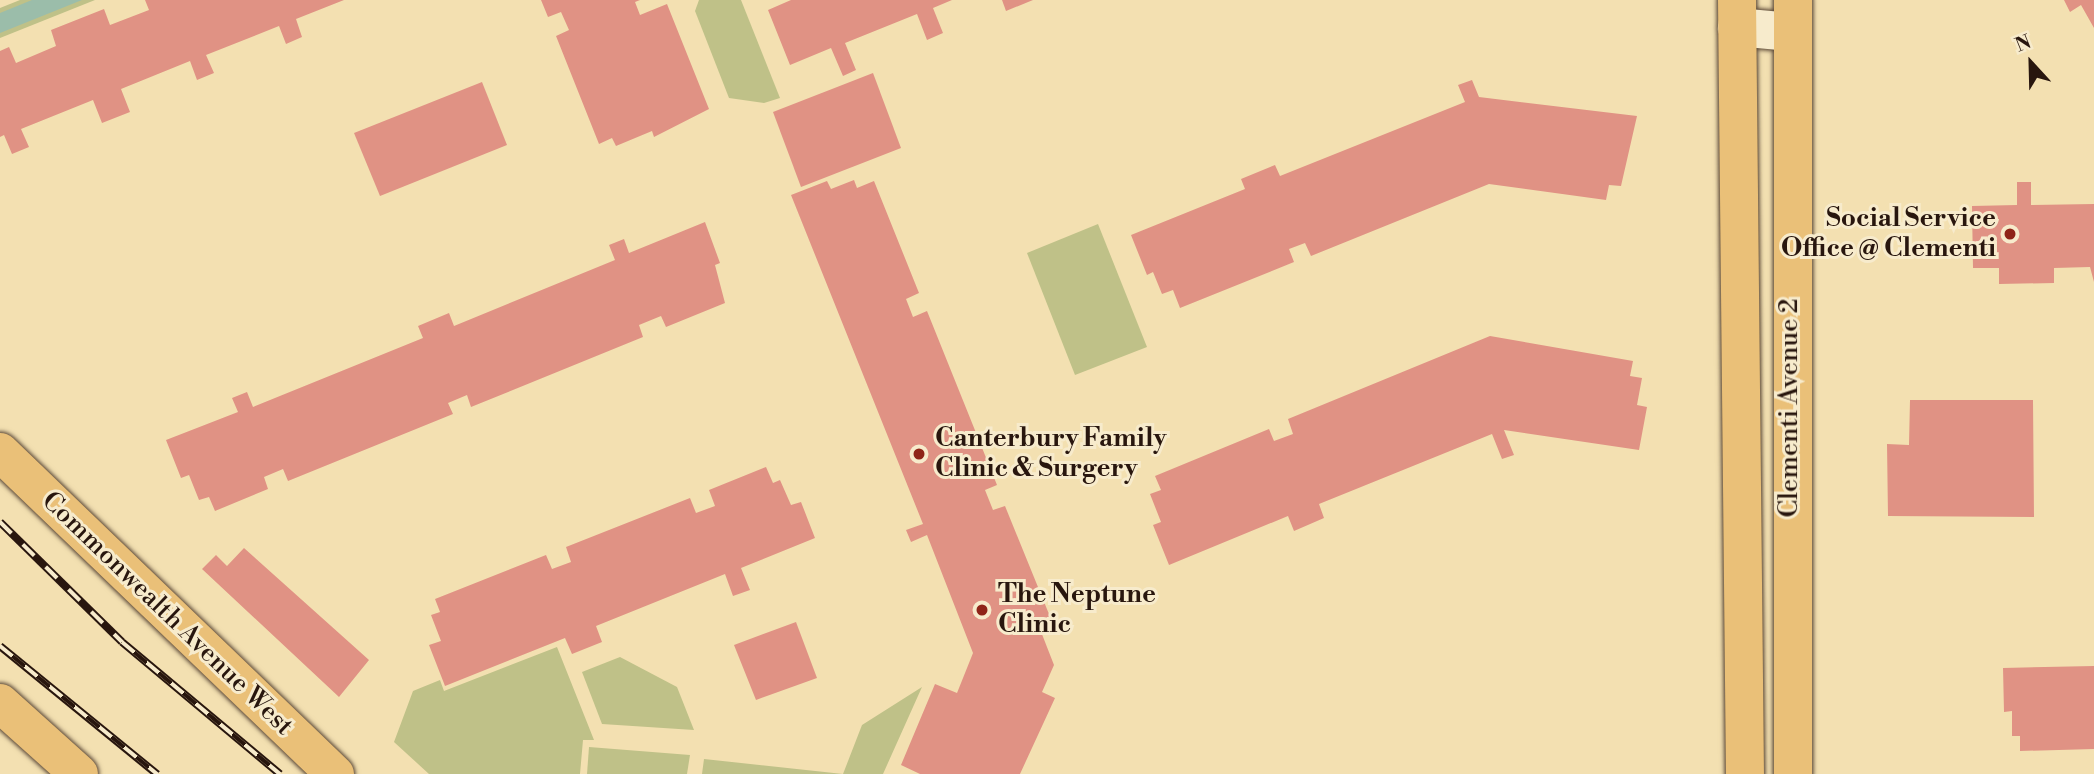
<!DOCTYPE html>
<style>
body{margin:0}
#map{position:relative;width:2094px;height:774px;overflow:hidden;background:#f3e0b1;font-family:"Libre Bodoni",serif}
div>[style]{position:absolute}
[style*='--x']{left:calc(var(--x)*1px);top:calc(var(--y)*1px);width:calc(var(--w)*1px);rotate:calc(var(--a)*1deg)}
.green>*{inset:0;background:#bfc188}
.water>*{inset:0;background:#9bbdaa}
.building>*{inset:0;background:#e09284}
.roads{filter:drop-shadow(0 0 2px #5b4837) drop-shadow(0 0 2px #5b4837)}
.minor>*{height:38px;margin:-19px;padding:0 19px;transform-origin:19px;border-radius:19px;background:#f7ebcc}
.major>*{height:38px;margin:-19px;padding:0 19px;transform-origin:19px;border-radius:19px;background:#eac078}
.rail>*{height:8px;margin-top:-4px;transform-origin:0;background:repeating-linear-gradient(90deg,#f7ebcc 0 16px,#28160e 0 32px);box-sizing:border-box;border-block:2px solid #28160e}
.dots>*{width:19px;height:19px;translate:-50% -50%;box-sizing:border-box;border:4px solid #f7ebcc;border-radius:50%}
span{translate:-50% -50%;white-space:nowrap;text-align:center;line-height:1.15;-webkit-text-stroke:6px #f7ebcc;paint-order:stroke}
.poi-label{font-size:26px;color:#28160e;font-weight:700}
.right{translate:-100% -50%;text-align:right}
.left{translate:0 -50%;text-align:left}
.street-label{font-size:26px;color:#28160e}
.north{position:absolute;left:1996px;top:28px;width:70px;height:70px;-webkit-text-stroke:5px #f7ebcc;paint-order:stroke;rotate:338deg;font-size:19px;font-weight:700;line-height:28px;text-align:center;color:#28160e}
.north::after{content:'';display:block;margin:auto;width:24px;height:32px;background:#28160e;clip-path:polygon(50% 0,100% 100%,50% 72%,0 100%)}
</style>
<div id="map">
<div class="green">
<div style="clip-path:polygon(20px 0,95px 0,0 38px,0 8px)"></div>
<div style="clip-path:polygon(699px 0,741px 0,780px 98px,764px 103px,729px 98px,695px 11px)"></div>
<div style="clip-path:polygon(1098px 224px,1147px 347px,1075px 375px,1027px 253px)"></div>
<div style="clip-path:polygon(557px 647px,594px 740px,583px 740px,580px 774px,429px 774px,394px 742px,413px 691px,440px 680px,444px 691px)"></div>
<div style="clip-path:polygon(620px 657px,677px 687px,694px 730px,602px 724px,582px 672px)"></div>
<div style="clip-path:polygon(922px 687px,883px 774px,702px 774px,704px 759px,843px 774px,862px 725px)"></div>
<div style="clip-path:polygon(589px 747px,690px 755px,687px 774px,587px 774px)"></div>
</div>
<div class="water">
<div style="clip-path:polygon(32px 0,82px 0,0 33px,0 13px)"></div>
</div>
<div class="building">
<div style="clip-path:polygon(145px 0,344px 0,296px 19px,302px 37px,286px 44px,279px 26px,206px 55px,214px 73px,197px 80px,190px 61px,121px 89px,130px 112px,102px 123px,93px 100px,21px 129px,29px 147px,12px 154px,4px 135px,0 137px,0 51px,9px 47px,16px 63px,56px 46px,51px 30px,104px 9px,110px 25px,149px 10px)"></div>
<div style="clip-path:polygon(541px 0,640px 0,635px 2px,640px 15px,667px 4px,709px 109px,654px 137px,652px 131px,616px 146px,612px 138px,599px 144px,556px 36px,569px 30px,561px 12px,548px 17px)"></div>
<div style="clip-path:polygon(791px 0,952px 0,933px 8px,943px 33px,927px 40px,917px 14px,845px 43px,856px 70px,843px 76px,831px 48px,790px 65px,768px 10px)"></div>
<div style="clip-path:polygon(1002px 0,1033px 0,1006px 11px)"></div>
<div style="clip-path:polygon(2064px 0,2094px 0,2094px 28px,2081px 5px,2070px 12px)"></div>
<div style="clip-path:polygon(873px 73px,901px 148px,801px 187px,773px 112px)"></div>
<div style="clip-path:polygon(1472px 80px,1479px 97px,1637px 116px,1621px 186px,1609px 185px,1606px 200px,1489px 184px,1311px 256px,1305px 243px,1289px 249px,1294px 262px,1180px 308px,1173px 290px,1162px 294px,1153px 272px,1147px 275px,1131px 235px,1245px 189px,1241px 179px,1275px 165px,1280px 176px,1465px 102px,1458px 85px)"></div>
<div style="clip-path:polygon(482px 82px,507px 145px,380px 196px,354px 133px)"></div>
<div style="clip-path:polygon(854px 180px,857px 188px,874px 181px,919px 293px,906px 299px,913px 317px,927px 311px,997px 485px,985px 490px,993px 510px,1005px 506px,1051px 619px,1038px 624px,1054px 665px,1042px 692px,1055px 698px,1020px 774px,920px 774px,901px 765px,935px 684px,957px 693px,973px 653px,927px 535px,911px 542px,906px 530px,923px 524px,791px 195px,827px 181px,831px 189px)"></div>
<div style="clip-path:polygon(2017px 182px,2031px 182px,2031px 205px,2094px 204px,2094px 282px,2090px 267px,2054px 268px,2054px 283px,1999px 284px,1999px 268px,1973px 268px,1972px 206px,2017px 205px)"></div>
<div style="clip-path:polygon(705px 222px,720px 263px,715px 265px,725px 303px,666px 327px,661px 316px,639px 325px,643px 337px,471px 407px,467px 395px,448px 403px,453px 414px,288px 481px,283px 469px,264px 477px,268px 489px,215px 511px,209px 497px,199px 500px,189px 475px,181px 478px,166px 440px,238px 412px,232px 398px,247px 392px,253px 407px,423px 338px,418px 326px,449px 313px,454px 326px,615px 260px,609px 245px,624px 239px,629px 253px)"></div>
<div style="clip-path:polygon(1490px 336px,1633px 361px,1630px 376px,1642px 378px,1637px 405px,1647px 407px,1639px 450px,1504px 430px,1514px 455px,1502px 459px,1492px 434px,1319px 504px,1324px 518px,1294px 531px,1288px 516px,1169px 565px,1153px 525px,1161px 522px,1150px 494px,1161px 490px,1155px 476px,1269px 429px,1274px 441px,1293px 434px,1288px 419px)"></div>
<div style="clip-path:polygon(1910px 400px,2033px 400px,2034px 517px,1888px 516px,1887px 444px,1909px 445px)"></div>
<div style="clip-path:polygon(766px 467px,773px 483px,780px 480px,791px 505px,801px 502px,815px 538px,741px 568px,750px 590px,733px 596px,725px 574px,596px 626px,602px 642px,572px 654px,565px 638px,445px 686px,429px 645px,441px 641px,431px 615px,440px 612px,435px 599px,546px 555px,552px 569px,571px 562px,566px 547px,690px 498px,696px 513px,715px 506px,709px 490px)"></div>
<div style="clip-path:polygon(244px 548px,369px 660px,339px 697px,202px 569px,216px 555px,227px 566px)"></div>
<div style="clip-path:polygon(796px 622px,817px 678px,756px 700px,734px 645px)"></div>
<div style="clip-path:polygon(2094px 666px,2094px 749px,2020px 751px,2020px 736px,2012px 736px,2012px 711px,2004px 712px,2003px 668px)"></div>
</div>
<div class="roads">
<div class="minor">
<div style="--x:1737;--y:27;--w:54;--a:5.3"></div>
</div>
<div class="major">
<div style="--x:1737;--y:0;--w:774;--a:89.41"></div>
<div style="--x:0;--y:452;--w:465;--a:43.9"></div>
<div style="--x:0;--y:703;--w:106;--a:41.9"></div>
<div style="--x:1793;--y:774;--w:774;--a:-90"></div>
</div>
</div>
<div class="rail">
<div style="--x:0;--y:522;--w:171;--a:44.5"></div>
<div style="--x:122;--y:642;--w:206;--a:39.9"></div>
<div style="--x:0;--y:646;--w:203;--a:39.2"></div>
</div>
<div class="dots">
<div style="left:2010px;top:234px;background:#8f2418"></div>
<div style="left:919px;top:454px;background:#8f2418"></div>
<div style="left:982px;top:610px;background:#8f2418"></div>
</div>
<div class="poi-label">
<span class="right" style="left:1996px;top:234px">Social Service<br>Office @ Clementi</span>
<span class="left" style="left:935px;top:454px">Canterbury Family<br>Clinic &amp; Surgery</span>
<span class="left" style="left:998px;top:610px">The Neptune<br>Clinic</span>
</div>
<div class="street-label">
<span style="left:1790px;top:408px;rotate:-90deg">Clementi Avenue 2</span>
<span style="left:167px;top:614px;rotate:44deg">Commonwealth Avenue West</span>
</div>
<div class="north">N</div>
</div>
